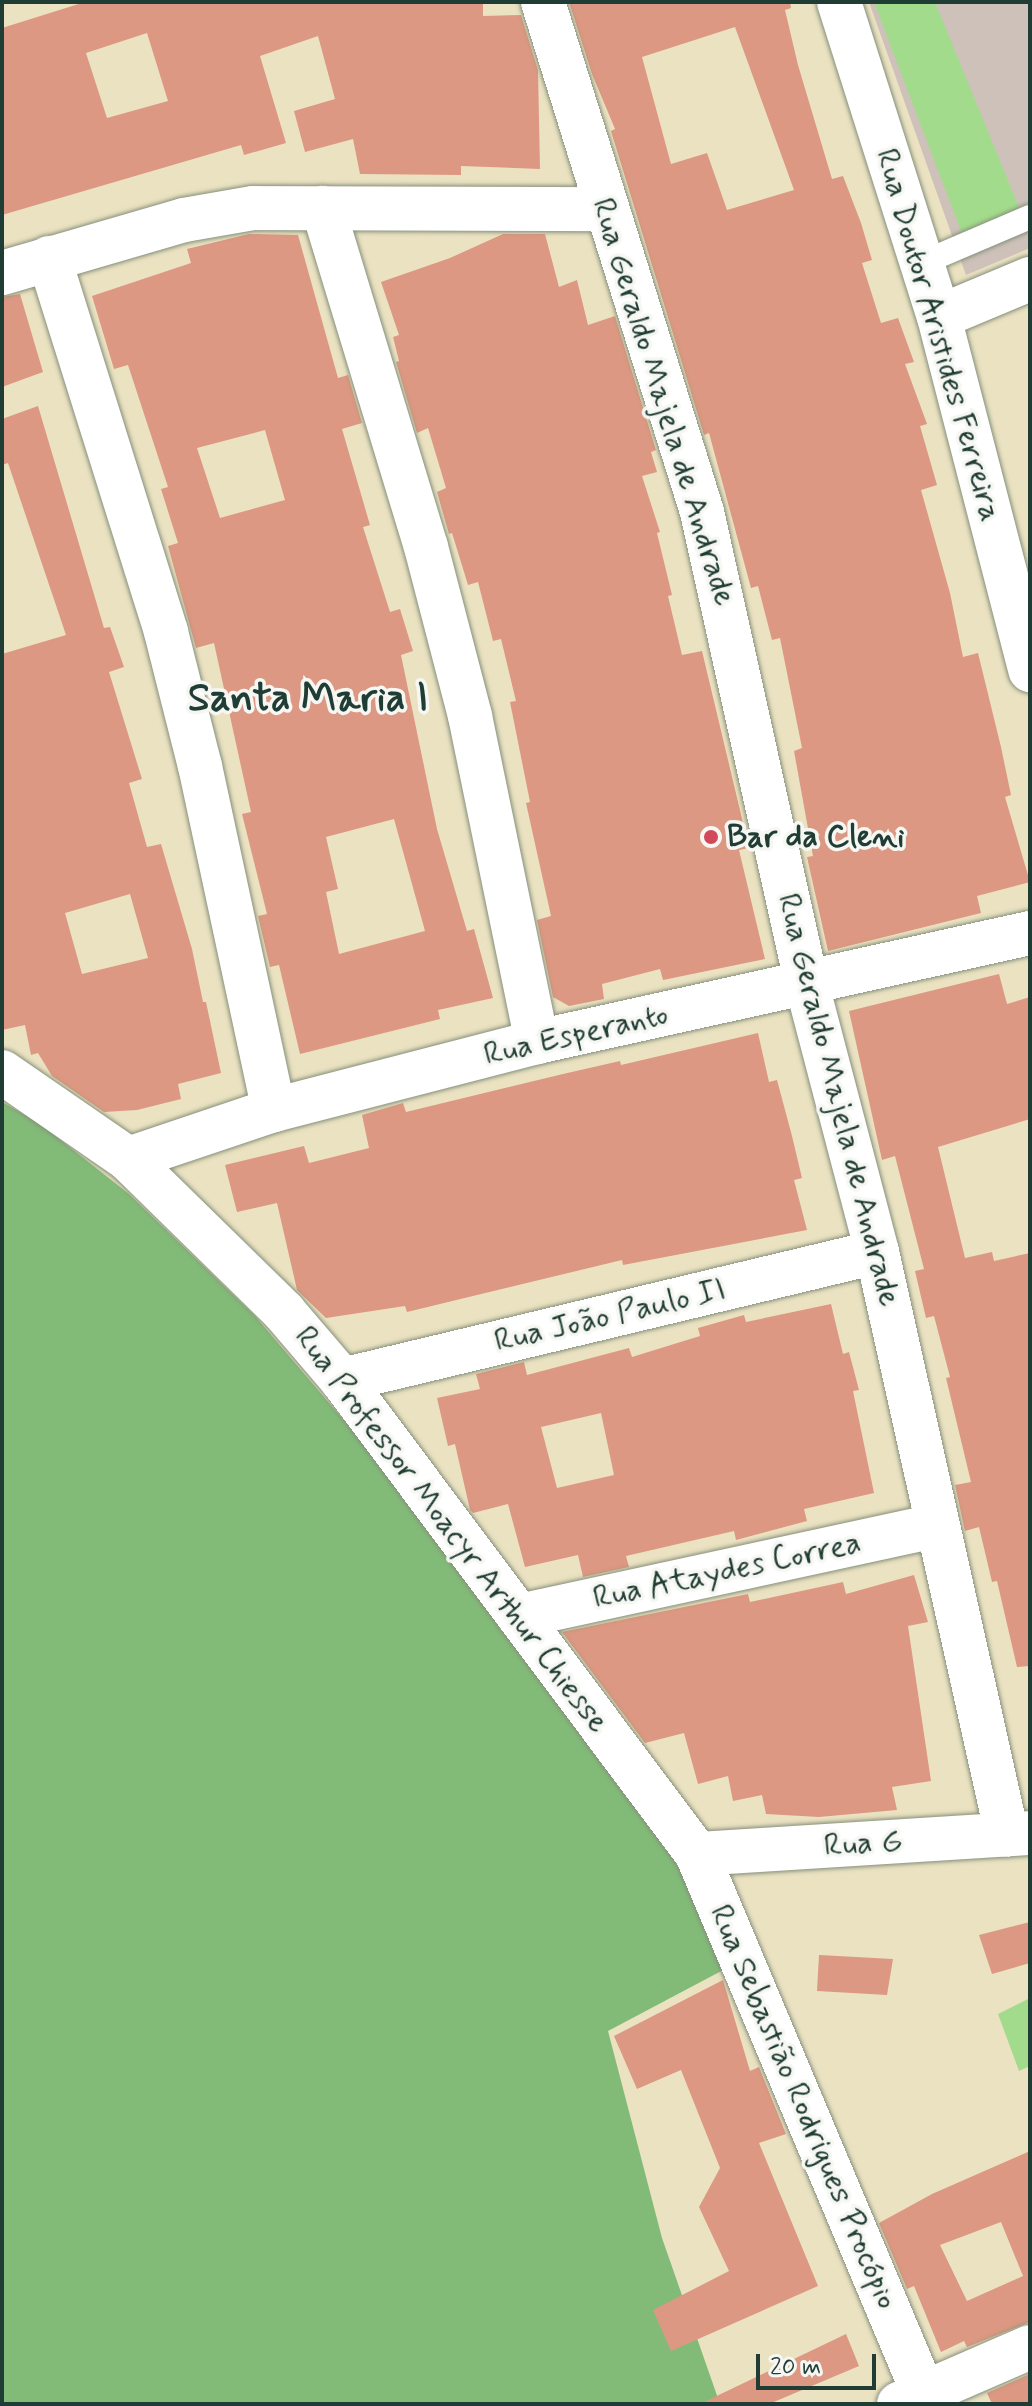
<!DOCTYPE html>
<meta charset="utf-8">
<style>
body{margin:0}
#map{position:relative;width:1032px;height:2406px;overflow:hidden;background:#ebe2c2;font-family:Mynerve,sans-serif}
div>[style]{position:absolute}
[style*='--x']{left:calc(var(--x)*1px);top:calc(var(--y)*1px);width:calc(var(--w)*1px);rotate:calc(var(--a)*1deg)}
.industrial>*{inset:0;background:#cec1ba}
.green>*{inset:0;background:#a3db8c}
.forest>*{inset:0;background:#82bb78}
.building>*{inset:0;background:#dc9882}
.roads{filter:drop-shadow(0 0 2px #85907b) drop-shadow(0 0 2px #85907b)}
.lane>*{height:24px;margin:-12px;padding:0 12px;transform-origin:12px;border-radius:12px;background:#fff}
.street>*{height:44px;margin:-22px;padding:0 22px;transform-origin:22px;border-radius:22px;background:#fff}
.dots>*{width:22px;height:22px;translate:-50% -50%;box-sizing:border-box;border:4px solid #f6f6f2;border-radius:50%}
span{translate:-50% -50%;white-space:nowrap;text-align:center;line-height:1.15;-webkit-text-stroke:7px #f6f6f2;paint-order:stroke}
.street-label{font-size:32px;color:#1f3d34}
.poi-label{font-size:32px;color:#1f3d34;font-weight:700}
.left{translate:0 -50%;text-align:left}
.district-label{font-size:40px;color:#1f3d34;font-weight:700}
.frame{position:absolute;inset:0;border:4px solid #1f3d34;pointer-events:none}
.scale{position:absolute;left:756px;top:2354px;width:120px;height:36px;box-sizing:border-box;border:4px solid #1f3d34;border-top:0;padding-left:10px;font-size:24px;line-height:28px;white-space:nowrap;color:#1f3d34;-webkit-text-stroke:6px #f6f6f2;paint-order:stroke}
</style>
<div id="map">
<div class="industrial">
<div style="clip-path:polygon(869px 2px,1030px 2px,1030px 248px,966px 275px)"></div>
</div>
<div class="green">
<div style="clip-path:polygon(874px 2px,935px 2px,1027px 227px,969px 252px)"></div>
<div style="clip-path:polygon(1030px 1998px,1030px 2066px,1019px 2071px,998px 2014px)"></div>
</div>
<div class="forest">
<div style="clip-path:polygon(2px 1102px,39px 1123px,129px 1194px,255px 1316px,364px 1444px,672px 1846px,727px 1968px,608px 2031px,662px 2238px,720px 2404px,2px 2404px)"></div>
</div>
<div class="building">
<div style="clip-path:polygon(evenodd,85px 2px,483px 2px,483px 16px,521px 15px,538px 70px,540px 169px,461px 166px,461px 175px,360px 174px,353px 139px,305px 152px,294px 111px,335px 99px,318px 36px,260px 56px,286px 143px,244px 155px,241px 145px,2px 215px,2px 28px,85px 2px,147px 33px,168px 101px,107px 118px,86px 53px,147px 33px)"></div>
<div style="clip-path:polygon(evenodd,569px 2px,790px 2px,791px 8px,785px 10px,798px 65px,832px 179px,843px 176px,861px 223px,872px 260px,862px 263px,881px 323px,898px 318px,914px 362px,905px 364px,927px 424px,920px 426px,937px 485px,921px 490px,950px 593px,963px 657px,978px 653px,1001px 747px,1011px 795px,1005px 797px,1030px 882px,977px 896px,981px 913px,828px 951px,807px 857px,813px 856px,794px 751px,802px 748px,780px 638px,772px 640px,758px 586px,751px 588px,709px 433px,704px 435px,611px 131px,615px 129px,592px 74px,569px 2px,735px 27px,794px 190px,727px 210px,707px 153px,671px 164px,642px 57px,735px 27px)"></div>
<div style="clip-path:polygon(evenodd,249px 234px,298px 235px,338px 378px,348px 375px,362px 423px,342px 429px,370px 525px,363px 527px,390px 612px,400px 609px,413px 651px,401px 655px,437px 829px,467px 931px,474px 929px,493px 998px,438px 1010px,440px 1019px,300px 1054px,279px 965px,270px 967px,258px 916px,267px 914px,242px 814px,251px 812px,214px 643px,196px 648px,168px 546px,178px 543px,161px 489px,168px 487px,128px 365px,114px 369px,92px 296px,191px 263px,187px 249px,249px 234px,265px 430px,285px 500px,220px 518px,197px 448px,265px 430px,249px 234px,394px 819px,425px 931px,339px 954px,326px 892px,338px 889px,326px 837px,394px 819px)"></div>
<div style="clip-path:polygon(503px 234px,545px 234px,559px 287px,577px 280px,588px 325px,615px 316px,656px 450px,651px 452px,657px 472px,642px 476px,660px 532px,657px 533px,672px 595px,668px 596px,682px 655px,702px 651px,749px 848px,739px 850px,765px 959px,663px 980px,660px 969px,602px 984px,604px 999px,569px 1006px,553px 997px,537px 920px,551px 916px,526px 803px,530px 802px,510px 702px,516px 701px,501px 639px,493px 641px,478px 582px,468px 585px,452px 533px,449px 534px,437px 492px,446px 488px,428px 428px,417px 433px,396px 362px,399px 361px,393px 337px,399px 335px,381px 282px,450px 258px)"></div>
<div style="clip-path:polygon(20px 294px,43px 372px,2px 387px,2px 297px)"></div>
<div style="clip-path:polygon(evenodd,38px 406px,104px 628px,110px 627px,124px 667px,109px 672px,142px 779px,129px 783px,147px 847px,161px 844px,192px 949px,203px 1002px,206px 1002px,221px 1073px,178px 1084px,181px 1099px,137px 1110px,104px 1112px,52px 1076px,38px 1053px,31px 1055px,25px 1025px,2px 1030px,2px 654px,66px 635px,8px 463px,2px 465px,2px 419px,38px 406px,130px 894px,148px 958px,82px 974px,65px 913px,130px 894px)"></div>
<div style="clip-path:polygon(999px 974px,1007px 1004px,1030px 997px,1030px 1119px,938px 1147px,965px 1258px,992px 1252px,994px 1261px,1030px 1253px,1030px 1666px,1017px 1667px,997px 1581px,992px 1582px,979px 1527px,965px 1531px,955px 1485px,971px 1482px,946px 1378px,950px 1377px,934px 1316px,926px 1318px,915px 1271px,924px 1269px,895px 1156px,882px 1160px,849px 1011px)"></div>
<div style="clip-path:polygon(758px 1033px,769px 1082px,777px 1080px,792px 1136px,802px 1178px,794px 1180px,807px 1230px,623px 1265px,622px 1260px,407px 1312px,405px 1306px,326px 1318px,297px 1290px,277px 1203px,237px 1212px,225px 1165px,304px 1146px,309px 1163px,369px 1148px,362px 1115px,403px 1103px,406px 1112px,563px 1074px,620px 1061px,621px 1065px)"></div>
<div style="clip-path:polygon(evenodd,831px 1304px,843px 1354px,849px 1352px,859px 1390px,853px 1391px,874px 1493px,804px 1509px,807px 1521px,736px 1540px,734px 1531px,626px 1556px,629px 1567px,583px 1577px,578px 1555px,525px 1567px,508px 1504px,473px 1513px,470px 1510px,455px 1444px,448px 1446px,437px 1398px,480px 1389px,476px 1374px,524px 1362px,527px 1375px,629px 1348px,632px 1357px,700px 1336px,698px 1328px,744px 1315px,746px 1322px,831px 1304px,601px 1413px,614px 1475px,557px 1488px,541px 1427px,601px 1413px)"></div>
<div style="clip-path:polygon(914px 1575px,928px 1622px,908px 1626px,931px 1781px,892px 1787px,897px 1810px,819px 1817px,766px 1814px,762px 1795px,733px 1801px,728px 1776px,698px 1784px,684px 1733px,645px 1743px,562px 1632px,748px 1594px,750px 1602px,843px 1582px,846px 1594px)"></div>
<div style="clip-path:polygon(1030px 1922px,1030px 1963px,992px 1974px,979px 1935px)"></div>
<div style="clip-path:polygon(819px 1955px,893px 1959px,887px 1995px,817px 1991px)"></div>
<div style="clip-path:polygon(723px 1980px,750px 2071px,759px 2067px,786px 2134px,759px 2143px,818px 2286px,671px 2351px,653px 2310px,729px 2271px,699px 2207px,720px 2168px,681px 2070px,637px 2089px,614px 2036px)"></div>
<div style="clip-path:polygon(evenodd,1030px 2151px,1030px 2322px,967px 2347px,964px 2341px,941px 2352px,914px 2286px,907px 2289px,879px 2223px,932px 2194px,1030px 2151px,1001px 2222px,1023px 2276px,967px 2301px,940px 2245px,1001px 2222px)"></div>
<div style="clip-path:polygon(846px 2334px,859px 2366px,769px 2404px,700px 2404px)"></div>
<div style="clip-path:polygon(1030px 2374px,1030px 2404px,992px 2404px,987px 2393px)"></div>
</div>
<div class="roads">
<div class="lane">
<div style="--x:922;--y:263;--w:117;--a:-23.1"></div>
</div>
<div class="street">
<div style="--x:543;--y:2;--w:534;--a:72.68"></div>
<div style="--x:702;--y:512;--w:485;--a:77.5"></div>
<div style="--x:807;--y:985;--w:276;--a:75.3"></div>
<div style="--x:877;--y:1252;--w:597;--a:77.43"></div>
<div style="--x:839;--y:2;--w:330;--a:72.4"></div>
<div style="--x:939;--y:317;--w:365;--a:75.5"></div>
<div style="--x:323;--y:208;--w:354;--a:73.1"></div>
<div style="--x:426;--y:547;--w:175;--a:75.4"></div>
<div style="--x:470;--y:716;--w:333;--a:78.4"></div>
<div style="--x:49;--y:258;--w:392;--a:72.6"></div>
<div style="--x:166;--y:632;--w:138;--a:75.8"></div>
<div style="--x:200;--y:766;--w:352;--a:77.9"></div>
<div style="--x:2;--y:273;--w:190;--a:-16.2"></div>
<div style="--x:184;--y:220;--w:70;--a:-9.9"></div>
<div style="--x:253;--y:208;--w:352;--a:0.2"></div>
<div style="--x:939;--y:317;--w:99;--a:-22.7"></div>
<div style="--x:2;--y:1072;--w:153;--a:34.6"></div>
<div style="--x:128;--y:1159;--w:219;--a:44.4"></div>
<div style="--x:284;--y:1312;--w:89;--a:49.5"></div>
<div style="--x:342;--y:1380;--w:592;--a:53.17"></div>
<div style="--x:697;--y:1854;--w:597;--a:67.22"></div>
<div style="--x:128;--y:1159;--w:154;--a:-18.6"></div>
<div style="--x:274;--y:1110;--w:272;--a:-14.5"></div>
<div style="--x:537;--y:1042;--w:505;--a:-12.47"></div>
<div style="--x:342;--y:1380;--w:550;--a:-13.46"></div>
<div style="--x:519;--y:1616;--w:427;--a:-12.2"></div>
<div style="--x:697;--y:1854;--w:334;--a:-3.6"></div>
<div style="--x:899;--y:2404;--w:143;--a:-23.5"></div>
</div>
</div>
<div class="dots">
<div style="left:711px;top:837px;background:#d1495b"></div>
</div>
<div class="street-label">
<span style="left:938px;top:335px;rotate:74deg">Rua Doutor Aristides Ferreira</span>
<span style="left:663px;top:402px;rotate:73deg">Rua Geraldo Majela de Andrade</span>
<span style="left:576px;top:1035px;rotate:-13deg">Rua Esperanto</span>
<span style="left:838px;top:1100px;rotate:76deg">Rua Geraldo Majela de Andrade</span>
<span style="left:610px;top:1316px;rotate:-13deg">Rua João Paulo II</span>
<span style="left:451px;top:1530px;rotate:53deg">Rua Professor Moacyr Arthur Chiesse</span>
<span style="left:727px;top:1571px;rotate:-12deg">Rua Ataydes Correa</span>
<span style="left:863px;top:1844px;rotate:-4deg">Rua G</span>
<span style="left:803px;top:2107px;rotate:67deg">Rua Sebastião Rodrigues Procópio</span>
</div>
<div class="poi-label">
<span class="left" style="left:727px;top:837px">Bar da Cleni</span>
</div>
<div class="district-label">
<span style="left:308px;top:699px">Santa Maria I</span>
</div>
<div class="frame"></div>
<div class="scale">20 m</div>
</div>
